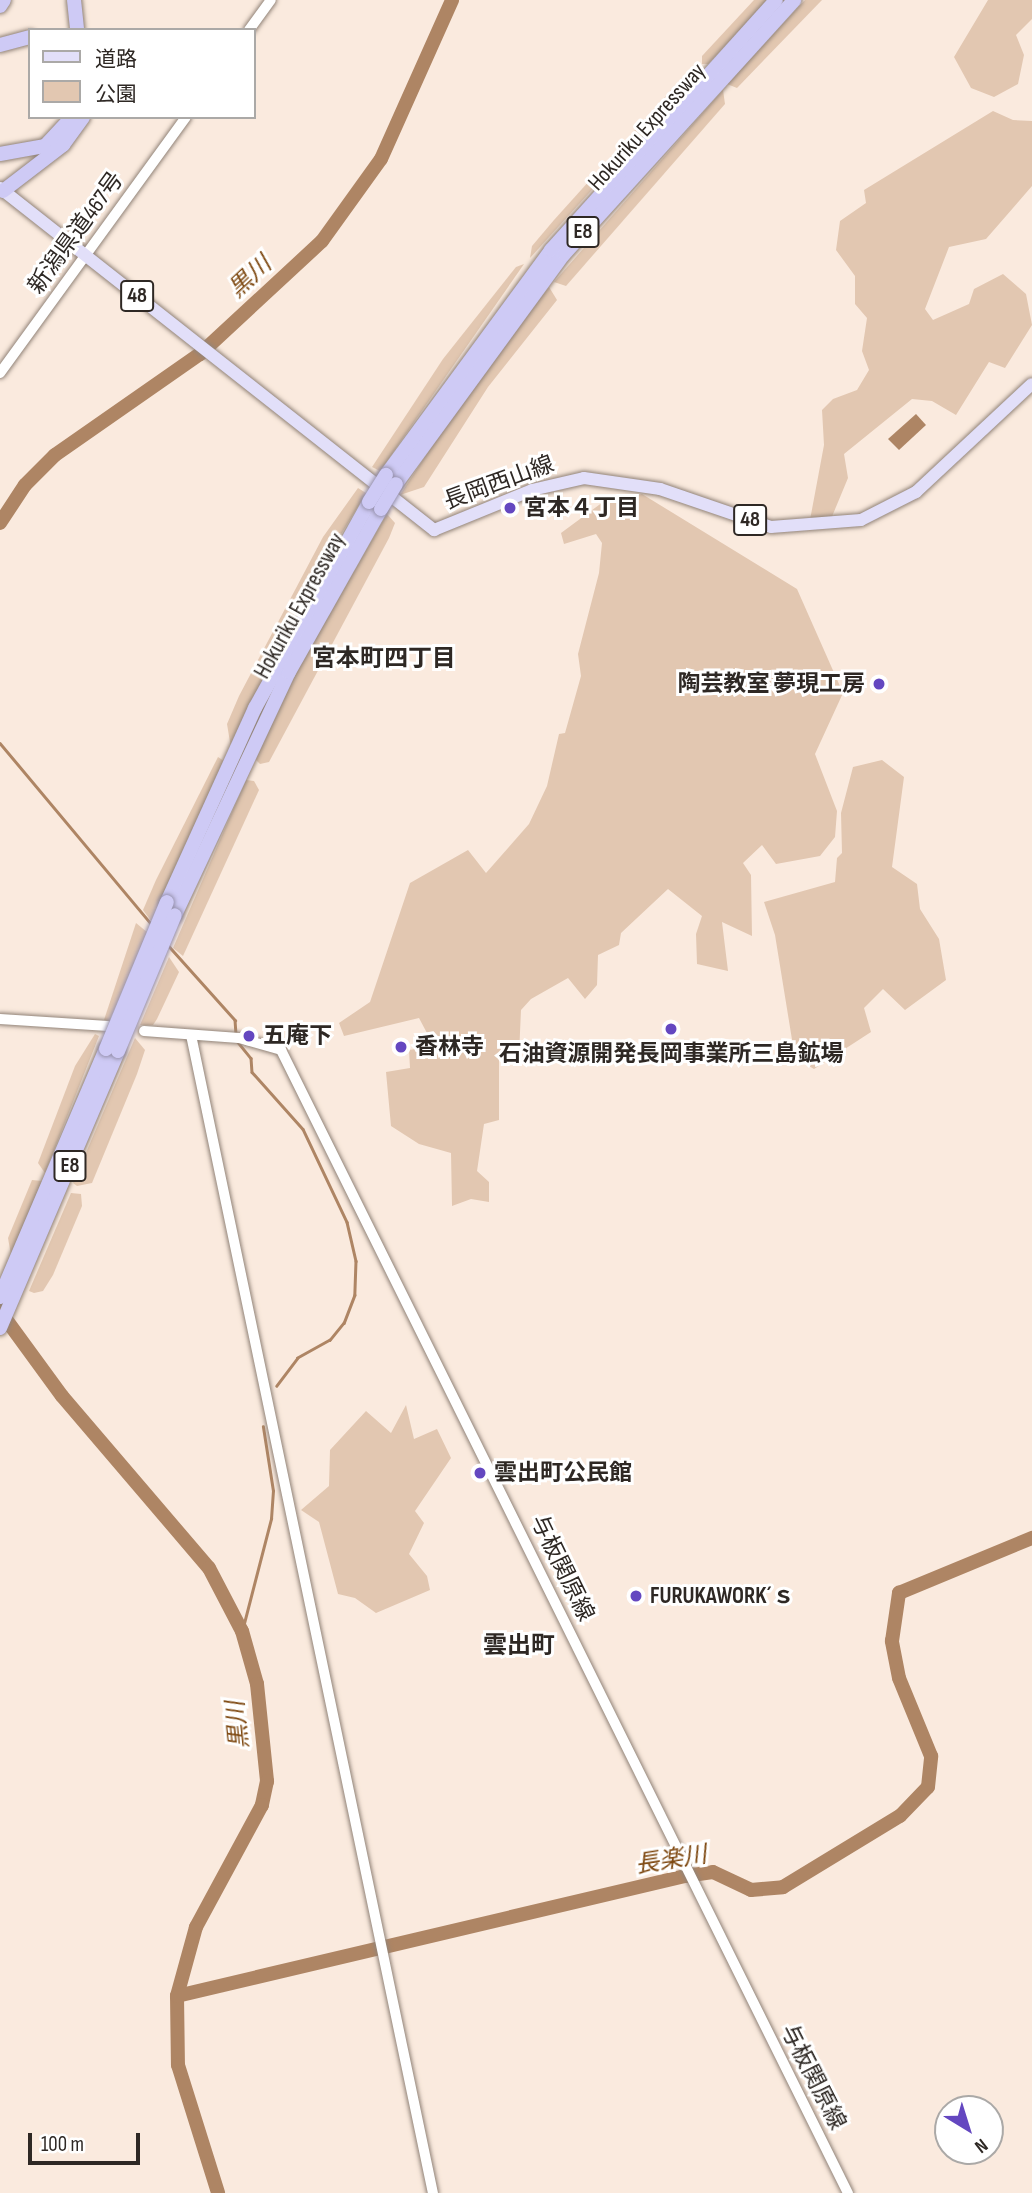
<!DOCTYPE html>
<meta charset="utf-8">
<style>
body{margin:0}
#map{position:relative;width:1032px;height:2193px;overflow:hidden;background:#faeade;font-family:"Sofia Sans Condensed","Noto Sans JP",sans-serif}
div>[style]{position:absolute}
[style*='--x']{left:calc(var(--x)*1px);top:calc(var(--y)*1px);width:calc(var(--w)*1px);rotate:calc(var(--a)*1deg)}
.green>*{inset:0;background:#e2c7b1}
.water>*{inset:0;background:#ae8564}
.stream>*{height:2.5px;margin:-1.25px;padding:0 1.25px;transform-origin:1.25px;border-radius:1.25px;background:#ae8564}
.river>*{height:14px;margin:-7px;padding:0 7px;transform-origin:7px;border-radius:7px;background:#ae8564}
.roads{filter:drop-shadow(0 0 2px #918378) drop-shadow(0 0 2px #918378)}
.secondary>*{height:10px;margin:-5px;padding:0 5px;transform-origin:5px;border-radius:5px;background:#fff}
.primary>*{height:12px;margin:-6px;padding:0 6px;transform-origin:6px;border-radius:6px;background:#e2dff9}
.highway>*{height:14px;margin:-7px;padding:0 7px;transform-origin:7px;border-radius:7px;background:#cecaf5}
.bridges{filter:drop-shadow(0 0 2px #9691ac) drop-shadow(0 0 2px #9691ac)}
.highway-bridge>*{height:14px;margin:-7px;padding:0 7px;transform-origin:7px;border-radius:7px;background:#cecaf5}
.dots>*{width:19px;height:19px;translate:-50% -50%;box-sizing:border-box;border:4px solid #fff;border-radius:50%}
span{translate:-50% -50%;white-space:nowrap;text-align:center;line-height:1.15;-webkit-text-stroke:6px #fff;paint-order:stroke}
.shield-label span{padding:2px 5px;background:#fff;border:2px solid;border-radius:5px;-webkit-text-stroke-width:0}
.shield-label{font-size:21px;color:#2e2824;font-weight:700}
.street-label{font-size:23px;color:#2e2824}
.poi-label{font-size:23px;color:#2e2824;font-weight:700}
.left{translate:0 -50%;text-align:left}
.right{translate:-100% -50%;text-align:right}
.water-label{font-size:24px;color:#7d470f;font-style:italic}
.neighbourhood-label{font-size:24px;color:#2e2824;font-weight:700}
.legend{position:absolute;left:28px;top:28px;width:228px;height:91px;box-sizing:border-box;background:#fff;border:2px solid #aba9a7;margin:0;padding:9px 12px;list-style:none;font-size:21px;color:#2e2824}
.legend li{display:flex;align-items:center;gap:14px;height:35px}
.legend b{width:35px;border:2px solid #aba9a7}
.north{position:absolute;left:934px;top:2095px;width:70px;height:70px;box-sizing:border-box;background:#fff;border:2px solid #aba9a7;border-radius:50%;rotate:142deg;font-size:19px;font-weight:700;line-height:28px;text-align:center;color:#2e2824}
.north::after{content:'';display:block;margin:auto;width:24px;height:32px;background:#6447c0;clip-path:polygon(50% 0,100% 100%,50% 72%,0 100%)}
.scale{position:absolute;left:28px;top:2133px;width:112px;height:32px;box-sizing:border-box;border:4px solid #2e2824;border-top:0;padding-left:9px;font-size:21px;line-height:24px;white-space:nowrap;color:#2e2824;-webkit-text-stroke:5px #fff;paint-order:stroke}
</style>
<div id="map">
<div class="green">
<div style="clip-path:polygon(754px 0,768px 0,708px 64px,702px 64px,702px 56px)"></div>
<div style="clip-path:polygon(805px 0,822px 0,737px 88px,727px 84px)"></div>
<div style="clip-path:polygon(988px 0,1032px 0,1032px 19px,1016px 35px,1024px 55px,1018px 84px,994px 97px,971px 88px,954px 57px)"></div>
<div style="clip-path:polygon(691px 68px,699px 72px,530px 258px,532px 246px,554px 220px)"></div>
<div style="clip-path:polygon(723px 90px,725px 104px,566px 286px,554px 282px)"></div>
<div style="clip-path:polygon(993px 111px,1013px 120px,1032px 121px,1032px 186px,986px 239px,949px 247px,925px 309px,933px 320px,969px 304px,974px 289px,1003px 274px,1026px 294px,1032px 325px,1005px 368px,989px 362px,956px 415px,932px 401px,912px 399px,844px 454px,848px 478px,831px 519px,810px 520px,824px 445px,822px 410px,833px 399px,857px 390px,869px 370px,862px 351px,867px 318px,855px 304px,855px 276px,836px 250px,840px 221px,866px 203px,864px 190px)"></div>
<div style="clip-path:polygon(524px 264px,380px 471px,372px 467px,443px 359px,516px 267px)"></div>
<div style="clip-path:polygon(549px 287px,557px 300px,488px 387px,424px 487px,400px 495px,455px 411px)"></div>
<div style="clip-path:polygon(358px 488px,366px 493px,299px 604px,231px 748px,227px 724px,239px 696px,323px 537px)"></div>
<div style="clip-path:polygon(642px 494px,797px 589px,843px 693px,815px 754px,837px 811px,835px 837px,820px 856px,776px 864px,762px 845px,743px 863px,751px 875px,752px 936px,722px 922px,728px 971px,697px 964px,696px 934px,702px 916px,668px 889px,621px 933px,619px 945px,598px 955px,597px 985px,585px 999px,568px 978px,531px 999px,521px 1010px,519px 1055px,499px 1055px,499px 1120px,484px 1124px,477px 1171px,489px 1182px,489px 1202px,471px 1199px,452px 1206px,451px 1153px,419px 1144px,391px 1126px,386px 1072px,410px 1068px,409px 1050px,422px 1048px,428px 1035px,419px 1018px,344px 1036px,339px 1023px,370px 1002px,410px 883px,468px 850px,486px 873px,529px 824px,547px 786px,559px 734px,565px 733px,581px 676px,578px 654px,599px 573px,602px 543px,596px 534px,564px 544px,561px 533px,603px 502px)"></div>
<div style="clip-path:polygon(387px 514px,395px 523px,389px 538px,269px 762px,260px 764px,255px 759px,298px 669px)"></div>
<div style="clip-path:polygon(218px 757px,224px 761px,151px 921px,143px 910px,156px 880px)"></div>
<div style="clip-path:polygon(882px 760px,904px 777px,892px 867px,917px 884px,920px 909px,939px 939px,946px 980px,905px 1010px,883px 989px,864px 1008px,871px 1032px,814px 1069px,795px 1058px,775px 935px,764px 902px,835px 882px,837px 858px,842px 853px,841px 813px,853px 767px)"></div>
<div style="clip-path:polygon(246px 780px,254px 781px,259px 790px,183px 956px,173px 948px)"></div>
<div style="clip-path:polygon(136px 923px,147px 932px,109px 1022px,104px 1020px)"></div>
<div style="clip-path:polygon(169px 957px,179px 972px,157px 1019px,153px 1025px,140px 1025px)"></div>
<div style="clip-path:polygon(95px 1034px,99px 1036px,45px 1173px,38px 1163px,75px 1066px)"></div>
<div style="clip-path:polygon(135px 1038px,145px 1050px,137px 1074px,92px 1183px,77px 1186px,73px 1183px)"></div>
<div style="clip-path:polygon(32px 1180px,42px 1181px,11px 1255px,8px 1238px)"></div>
<div style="clip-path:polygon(71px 1193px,81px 1194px,82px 1206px,53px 1275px,43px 1291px,34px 1293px,29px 1291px)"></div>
<div style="clip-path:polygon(406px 1405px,414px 1439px,437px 1429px,451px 1458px,415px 1511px,424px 1523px,409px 1554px,427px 1576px,430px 1590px,376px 1613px,355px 1598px,338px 1594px,319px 1522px,301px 1510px,329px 1486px,330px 1450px,366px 1411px,391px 1433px)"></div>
</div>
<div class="water">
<div style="clip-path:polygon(916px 414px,926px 425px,899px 450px,888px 439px)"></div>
</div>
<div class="stream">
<div style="--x:0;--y:743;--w:239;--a:50.1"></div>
<div style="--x:168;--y:945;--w:101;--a:48.2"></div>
<div style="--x:235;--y:1020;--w:15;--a:86"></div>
<div style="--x:237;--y:1041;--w:22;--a:51"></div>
<div style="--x:251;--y:1058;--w:14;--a:86"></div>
<div style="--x:252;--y:1072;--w:76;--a:48.2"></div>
<div style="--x:303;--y:1129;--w:103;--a:64.7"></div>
<div style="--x:347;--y:1222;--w:40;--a:77"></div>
<div style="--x:356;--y:1261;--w:34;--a:92"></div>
<div style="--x:355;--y:1295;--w:30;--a:111"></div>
<div style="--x:344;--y:1323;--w:22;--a:129"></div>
<div style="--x:330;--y:1340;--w:37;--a:151"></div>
<div style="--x:298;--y:1358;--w:35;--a:127"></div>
<div style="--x:242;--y:1631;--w:116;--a:-75.5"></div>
<div style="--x:271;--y:1519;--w:28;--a:-86"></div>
<div style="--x:273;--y:1491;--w:65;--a:-98.9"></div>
</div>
<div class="river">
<div style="--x:0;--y:523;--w:45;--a:-56.7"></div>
<div style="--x:25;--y:485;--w:42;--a:-45"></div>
<div style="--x:55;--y:455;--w:177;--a:-34.9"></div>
<div style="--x:200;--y:354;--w:166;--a:-42.8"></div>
<div style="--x:322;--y:241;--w:101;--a:-54.3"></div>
<div style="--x:381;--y:159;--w:174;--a:-65.9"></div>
<div style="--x:0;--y:1311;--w:105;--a:53.9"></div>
<div style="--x:62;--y:1396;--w:226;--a:49.5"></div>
<div style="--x:209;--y:1568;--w:71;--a:62.4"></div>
<div style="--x:242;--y:1631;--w:55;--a:74.2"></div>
<div style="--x:257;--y:1684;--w:98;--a:84.1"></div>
<div style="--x:267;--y:1781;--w:25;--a:102"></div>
<div style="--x:262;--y:1805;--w:139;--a:118.4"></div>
<div style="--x:196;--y:1927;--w:72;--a:105.4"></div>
<div style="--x:177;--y:1996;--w:69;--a:89.2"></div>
<div style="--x:178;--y:2065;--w:134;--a:72.6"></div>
<div style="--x:177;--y:1996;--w:522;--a:-13.29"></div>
<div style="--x:685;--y:1876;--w:28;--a:-8"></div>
<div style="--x:713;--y:1872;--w:42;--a:25.3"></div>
<div style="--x:751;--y:1890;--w:32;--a:-5"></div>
<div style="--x:783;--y:1887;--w:137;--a:-31.3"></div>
<div style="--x:900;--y:1816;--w:40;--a:-46"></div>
<div style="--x:928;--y:1787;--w:31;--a:-84"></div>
<div style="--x:931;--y:1756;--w:84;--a:-112.3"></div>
<div style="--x:899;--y:1678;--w:38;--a:-101"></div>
<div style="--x:892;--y:1641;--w:49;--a:-81.7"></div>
<div style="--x:899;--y:1593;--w:144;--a:-22.5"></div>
</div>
<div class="roads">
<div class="secondary">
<div style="--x:249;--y:30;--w:37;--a:-54"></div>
<div style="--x:0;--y:373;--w:316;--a:-54"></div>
<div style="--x:0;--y:1019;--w:108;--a:3.7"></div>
<div style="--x:144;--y:1031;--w:95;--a:4.2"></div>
<div style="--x:239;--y:1038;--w:44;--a:15.9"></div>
<div style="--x:281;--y:1050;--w:1276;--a:63.62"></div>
<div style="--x:191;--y:1035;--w:1183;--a:78.2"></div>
</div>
<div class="primary">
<div style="--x:0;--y:188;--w:553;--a:38.24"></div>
<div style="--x:434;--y:530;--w:106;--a:-22.2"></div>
<div style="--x:532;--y:490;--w:53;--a:-13"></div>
<div style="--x:584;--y:478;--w:77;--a:8.2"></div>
<div style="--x:660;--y:489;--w:117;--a:18.9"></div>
<div style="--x:771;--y:527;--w:90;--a:-4.4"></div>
<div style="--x:861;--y:520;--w:62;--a:-27"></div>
<div style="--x:916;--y:492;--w:158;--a:-43"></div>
</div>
<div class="highway">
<div style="--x:74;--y:0;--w:30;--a:84"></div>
<div style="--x:0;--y:6;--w:7;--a:-56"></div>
<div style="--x:0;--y:45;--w:31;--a:-15"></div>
<div style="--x:0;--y:154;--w:46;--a:-10.1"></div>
<div style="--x:45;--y:146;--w:40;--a:-47"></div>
<div style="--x:3;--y:191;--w:76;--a:-37.5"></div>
<div style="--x:63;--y:145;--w:34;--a:-54"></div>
<div style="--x:386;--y:475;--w:279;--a:-53.7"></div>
<div style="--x:551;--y:250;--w:336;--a:-48"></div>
<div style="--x:396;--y:484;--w:285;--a:-53.9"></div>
<div style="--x:564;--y:254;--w:343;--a:-47.8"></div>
<div style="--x:167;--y:902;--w:213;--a:-65.6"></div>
<div style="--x:255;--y:708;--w:235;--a:-61"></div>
<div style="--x:175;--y:915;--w:268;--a:-64.9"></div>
<div style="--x:289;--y:672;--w:187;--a:-60.6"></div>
<div style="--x:0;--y:1297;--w:270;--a:-66.9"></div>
<div style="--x:0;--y:1328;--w:301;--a:-66.9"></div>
</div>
</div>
<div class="bridges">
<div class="highway-bridge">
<div style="--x:369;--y:502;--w:32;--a:-58"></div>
<div style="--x:381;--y:509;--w:29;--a:-59"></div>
<div style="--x:106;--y:1049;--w:159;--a:-67.5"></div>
<div style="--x:118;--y:1051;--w:147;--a:-67.3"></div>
</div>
</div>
<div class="dots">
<div style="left:510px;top:508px;background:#6447c0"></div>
<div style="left:879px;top:684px;background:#6447c0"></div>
<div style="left:671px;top:1029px;background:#6447c0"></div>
<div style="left:249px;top:1036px;background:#6447c0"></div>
<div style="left:401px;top:1047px;background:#6447c0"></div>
<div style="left:480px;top:1473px;background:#6447c0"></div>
<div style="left:636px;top:1596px;background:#6447c0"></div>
</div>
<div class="shield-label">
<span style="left:583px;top:232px">E8</span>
<span style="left:137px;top:296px">48</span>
<span style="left:750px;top:520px">48</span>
<span style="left:70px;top:1166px">E8</span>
</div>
<div class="street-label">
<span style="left:647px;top:127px;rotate:-48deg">Hokuriku Expressway</span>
<span style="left:76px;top:233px;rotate:-54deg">新潟県道467号</span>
<span style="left:499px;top:483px;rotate:-20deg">長岡西山線</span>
<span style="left:300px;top:606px;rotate:-61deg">Hokuriku Expressway</span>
<span style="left:562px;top:1568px;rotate:64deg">与板関原線</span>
<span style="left:813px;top:2077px;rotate:63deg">与板関原線</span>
</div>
<div class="poi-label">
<span class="left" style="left:524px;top:508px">宮本４丁目</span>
<span class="right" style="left:865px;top:684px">陶芸教室 夢現工房</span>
<span class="left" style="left:263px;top:1036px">五庵下</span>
<span class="left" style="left:415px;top:1047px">香林寺</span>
<span style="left:671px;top:1054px">石油資源開発長岡事業所三島鉱場</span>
<span class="left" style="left:494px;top:1473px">雲出町公民館</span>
<span class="left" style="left:650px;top:1596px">FURUKAWORK´ｓ</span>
</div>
<div class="water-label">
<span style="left:250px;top:277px;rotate:-43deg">黒川</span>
<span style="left:238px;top:1725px;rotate:-96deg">黒川</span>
<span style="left:671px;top:1860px;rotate:-9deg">長楽川</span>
</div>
<div class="neighbourhood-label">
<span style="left:384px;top:659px">宮本町四丁目</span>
<span style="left:519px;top:1646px">雲出町</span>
</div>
<ul class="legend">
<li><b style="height:9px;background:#e2dff9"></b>道路</li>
<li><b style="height:19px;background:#e2c7b1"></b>公園</li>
</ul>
<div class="north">N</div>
<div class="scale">100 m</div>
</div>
